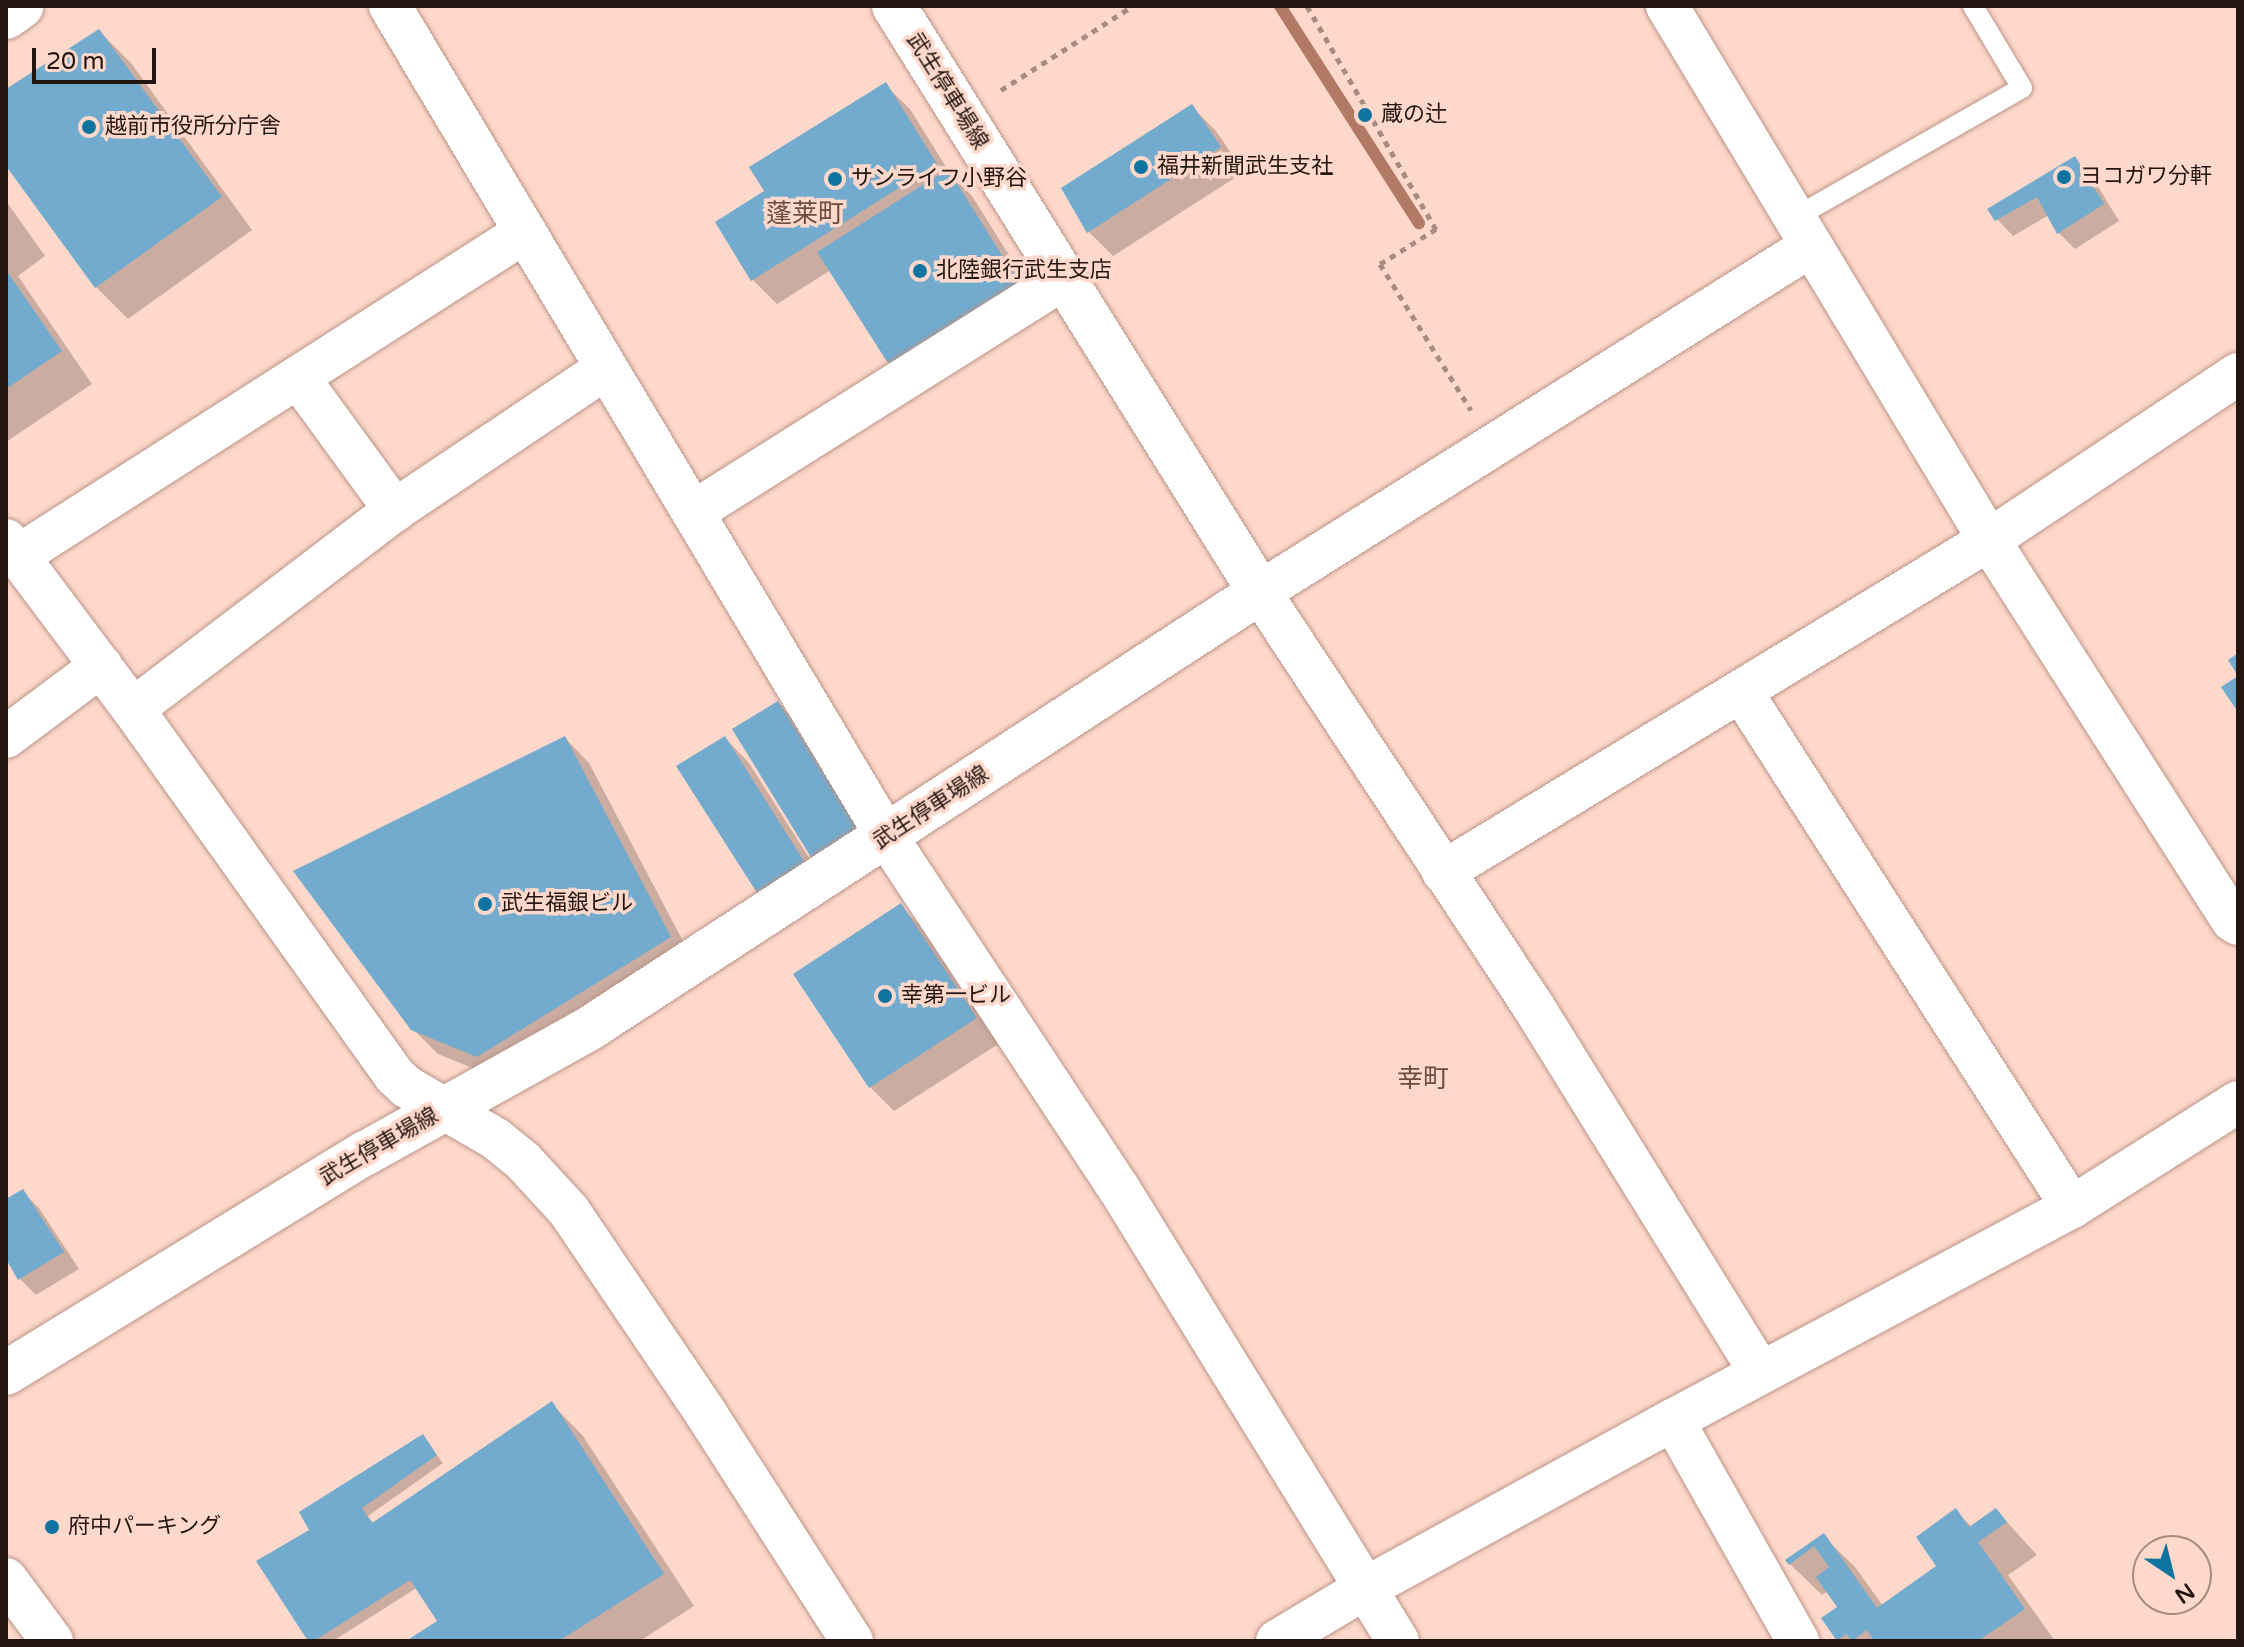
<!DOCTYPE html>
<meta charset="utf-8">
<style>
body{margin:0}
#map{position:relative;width:2244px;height:1647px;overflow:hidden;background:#fed8ca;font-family:"Varela Round","Noto Sans JP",sans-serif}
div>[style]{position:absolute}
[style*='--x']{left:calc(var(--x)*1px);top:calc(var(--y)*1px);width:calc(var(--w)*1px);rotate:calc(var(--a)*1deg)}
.shadow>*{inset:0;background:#0003}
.stream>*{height:12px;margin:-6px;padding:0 6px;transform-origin:6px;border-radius:6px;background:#b27a65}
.building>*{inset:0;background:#72abcd}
.path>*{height:5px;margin-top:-2.5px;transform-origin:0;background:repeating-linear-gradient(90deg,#a88c81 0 6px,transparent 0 12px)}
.roads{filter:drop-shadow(0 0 2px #b99589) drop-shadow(0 0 2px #b99589)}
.service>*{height:20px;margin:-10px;padding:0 10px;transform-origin:10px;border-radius:10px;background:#fff}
.minor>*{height:42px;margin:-21px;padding:0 21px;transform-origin:21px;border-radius:21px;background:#fff}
.secondary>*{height:44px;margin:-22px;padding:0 22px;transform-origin:22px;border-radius:22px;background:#fff}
.primary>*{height:44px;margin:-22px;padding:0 22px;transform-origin:22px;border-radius:22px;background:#fff}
.dots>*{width:22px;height:22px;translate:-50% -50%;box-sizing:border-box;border:4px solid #fed8ca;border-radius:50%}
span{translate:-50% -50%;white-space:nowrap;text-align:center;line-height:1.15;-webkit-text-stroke:7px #fed8ca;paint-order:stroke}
.street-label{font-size:22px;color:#231611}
.poi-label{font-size:22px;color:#231611}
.left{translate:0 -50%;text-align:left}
.quarter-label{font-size:26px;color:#6b4c40}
.frame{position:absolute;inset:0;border:8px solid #231611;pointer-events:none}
.north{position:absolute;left:2132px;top:1535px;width:80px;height:80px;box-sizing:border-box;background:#fed8ca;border:2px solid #a68a80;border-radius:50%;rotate:145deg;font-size:22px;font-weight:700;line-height:32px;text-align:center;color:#231611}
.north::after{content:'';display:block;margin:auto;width:28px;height:36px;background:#1074a0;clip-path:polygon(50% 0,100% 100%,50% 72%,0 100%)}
.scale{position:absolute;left:32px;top:48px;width:124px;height:36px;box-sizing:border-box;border:4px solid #231611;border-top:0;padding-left:10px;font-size:24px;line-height:28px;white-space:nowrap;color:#231611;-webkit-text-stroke:6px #fed8ca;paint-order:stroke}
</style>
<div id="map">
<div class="shadow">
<div style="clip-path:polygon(99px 31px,131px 63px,252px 230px,128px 319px,96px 287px,6px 163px,6px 91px)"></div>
<div style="clip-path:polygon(885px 85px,910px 109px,951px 175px,972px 196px,1046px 314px,831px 270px,777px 304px,753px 280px,767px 191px)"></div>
<div style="clip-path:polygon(1191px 106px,1216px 131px,1244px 172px,1113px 256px,1089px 232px)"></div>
<div style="clip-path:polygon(2075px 159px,2091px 175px,2119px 221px,2075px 249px,2059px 233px,2049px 215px,2013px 236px,1997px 219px)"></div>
<div style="clip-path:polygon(6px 201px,45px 256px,18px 276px,92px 384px,6px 442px)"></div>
<div style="clip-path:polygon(778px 703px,802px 728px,884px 857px,840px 885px)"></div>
<div style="clip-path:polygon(565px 738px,589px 763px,694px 962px,502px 1080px,438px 1054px,413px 1029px)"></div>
<div style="clip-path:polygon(725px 738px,749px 763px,830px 891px,785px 919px)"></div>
<div style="clip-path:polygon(900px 906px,925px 930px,1000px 1043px,894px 1111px,870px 1087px)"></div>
<div style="clip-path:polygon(23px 1192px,39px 1208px,79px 1269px,36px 1295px,20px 1279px,6px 1255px,6px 1201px)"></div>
<div style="clip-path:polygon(552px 1404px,583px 1436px,694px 1606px,640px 1641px,410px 1641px,440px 1622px,418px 1587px,333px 1641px,310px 1641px,312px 1531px,422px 1437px,443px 1463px,368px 1516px,374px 1524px)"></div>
<div style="clip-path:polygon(1996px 1510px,2037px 1555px,2008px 1575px,2055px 1641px,1840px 1641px,1824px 1618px,1839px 1607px,1828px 1591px,1822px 1595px,1790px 1564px,1823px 1536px,1855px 1567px,1883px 1606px,1939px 1567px,1956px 1511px,1972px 1527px)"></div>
</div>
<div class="stream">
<div style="--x:1280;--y:6;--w:258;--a:57.4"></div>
</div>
<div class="building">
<div style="clip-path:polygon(99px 29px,222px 197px,95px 288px,6px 166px,6px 89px)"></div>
<div style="clip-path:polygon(886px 82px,937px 164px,751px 281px,715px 222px,764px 191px,749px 167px)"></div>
<div style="clip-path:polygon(1192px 104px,1221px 147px,1087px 233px,1061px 188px)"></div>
<div style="clip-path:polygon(2075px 156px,2104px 204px,2057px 234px,2037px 197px,1995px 221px,1987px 209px)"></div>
<div style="clip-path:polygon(948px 169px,1023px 289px,893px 371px,817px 252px)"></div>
<div style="clip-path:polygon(6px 270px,62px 351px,6px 389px)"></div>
<div style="clip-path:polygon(2238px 653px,2238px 712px,2221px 687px,2238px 676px,2228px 660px)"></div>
<div style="clip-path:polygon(778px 701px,861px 832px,814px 862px,732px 729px)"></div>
<div style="clip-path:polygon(565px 736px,671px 937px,477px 1057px,411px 1030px,293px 871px)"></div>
<div style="clip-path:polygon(725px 736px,807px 866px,759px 896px,676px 766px)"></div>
<div style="clip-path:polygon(901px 903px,977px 1018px,869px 1088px,793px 974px)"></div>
<div style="clip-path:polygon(23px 1189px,64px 1252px,18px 1280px,6px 1259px,6px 1199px)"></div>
<div style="clip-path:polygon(552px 1401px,664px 1574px,559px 1641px,406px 1641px,437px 1621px,410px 1580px,314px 1641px,308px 1641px,256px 1561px,309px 1530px,299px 1512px,423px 1434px,437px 1455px,362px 1508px,372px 1523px)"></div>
<div style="clip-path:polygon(1956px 1508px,1969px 1527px,1996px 1508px,2007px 1522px,1978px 1542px,2025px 1609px,1978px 1641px,1874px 1641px,1867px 1630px,1852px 1641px,1846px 1634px,1837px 1641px,1821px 1618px,1837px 1607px,1816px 1577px,1829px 1567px,1814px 1546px,1789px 1565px,1785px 1560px,1824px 1533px,1877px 1608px,1936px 1566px,1916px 1537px)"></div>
</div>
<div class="path">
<div style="--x:1307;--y:6;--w:258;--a:60"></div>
<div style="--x:1436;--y:229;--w:66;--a:148"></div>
<div style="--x:1380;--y:264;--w:172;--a:58.1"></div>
<div style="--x:1001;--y:90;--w:156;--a:-32.5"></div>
</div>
<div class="roads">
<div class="service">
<div style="--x:1794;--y:218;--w:262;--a:-29.7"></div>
<div style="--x:2022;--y:88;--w:96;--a:-120.9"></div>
</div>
<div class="minor">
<div style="--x:390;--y:6;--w:968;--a:59.12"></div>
<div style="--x:887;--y:837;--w:419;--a:56.6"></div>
<div style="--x:1118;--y:1187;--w:533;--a:58.34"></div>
<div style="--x:1667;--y:6;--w:624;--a:58.91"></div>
<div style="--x:1989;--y:540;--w:451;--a:57.4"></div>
<div style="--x:2232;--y:920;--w:7;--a:34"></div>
<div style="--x:298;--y:377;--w:165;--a:53.9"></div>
<div style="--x:693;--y:512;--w:439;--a:-32.2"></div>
<div style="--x:6;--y:540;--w:211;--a:53.1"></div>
<div style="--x:133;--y:709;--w:451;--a:54.5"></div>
<div style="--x:395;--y:1076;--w:16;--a:43"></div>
<div style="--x:407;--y:1087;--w:103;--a:30.3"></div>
<div style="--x:496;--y:1139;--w:36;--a:39"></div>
<div style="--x:524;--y:1162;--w:67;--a:47.4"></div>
<div style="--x:569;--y:1211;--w:243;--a:55.9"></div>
<div style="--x:705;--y:1412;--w:272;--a:57.3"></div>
<div style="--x:18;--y:556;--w:602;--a:-32.58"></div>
<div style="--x:1741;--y:691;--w:613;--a:57.32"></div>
<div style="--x:133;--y:709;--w:329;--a:-37.2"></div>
<div style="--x:395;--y:510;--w:254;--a:-33.9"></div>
<div style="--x:6;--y:737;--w:119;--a:-36.8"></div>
<div style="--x:1443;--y:872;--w:639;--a:-31.3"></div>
<div style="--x:1989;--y:540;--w:299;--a:-33.7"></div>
<div style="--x:1760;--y:1372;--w:431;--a:-121.8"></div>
<div style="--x:1533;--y:1006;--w:496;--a:-123.4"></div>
<div style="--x:1260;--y:592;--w:651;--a:-32.13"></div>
<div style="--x:1673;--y:1420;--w:254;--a:60.5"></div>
<div style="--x:6;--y:1579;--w:77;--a:53.4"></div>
<div style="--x:1277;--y:1641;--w:101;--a:-30.9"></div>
<div style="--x:1364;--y:1589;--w:352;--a:-28.7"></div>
<div style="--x:1673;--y:1420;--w:452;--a:-28.1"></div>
<div style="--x:2072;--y:1207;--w:196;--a:-32.3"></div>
</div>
<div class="secondary">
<div style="--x:6;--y:17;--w:19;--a:-35"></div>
</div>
<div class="primary">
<div style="--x:6;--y:1373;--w:420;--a:-31.5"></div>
<div style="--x:364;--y:1154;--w:259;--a:-29.1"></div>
<div style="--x:590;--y:1028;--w:799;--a:-33.05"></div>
<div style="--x:1260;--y:592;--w:691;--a:-121.99"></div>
</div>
</div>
<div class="dots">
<div style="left:1365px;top:115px;background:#1074a0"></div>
<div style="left:89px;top:127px;background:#1074a0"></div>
<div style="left:1141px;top:167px;background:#1074a0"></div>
<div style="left:2064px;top:177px;background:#1074a0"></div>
<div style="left:835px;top:179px;background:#1074a0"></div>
<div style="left:920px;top:271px;background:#1074a0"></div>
<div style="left:485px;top:904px;background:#1074a0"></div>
<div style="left:885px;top:996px;background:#1074a0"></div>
<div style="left:52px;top:1527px;background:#1074a0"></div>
</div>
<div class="street-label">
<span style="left:947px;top:91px;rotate:58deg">武生停車場線</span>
<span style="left:931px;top:808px;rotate:-33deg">武生停車場線</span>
<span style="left:379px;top:1147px;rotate:-30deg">武生停車場線</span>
</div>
<div class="poi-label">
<span class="left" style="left:1381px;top:115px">蔵の辻</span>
<span class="left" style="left:105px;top:127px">越前市役所分庁舎</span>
<span class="left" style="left:1157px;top:167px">福井新聞武生支社</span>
<span class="left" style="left:2080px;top:177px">ヨコガワ分軒</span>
<span class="left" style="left:851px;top:179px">サンライフ小野谷</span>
<span class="left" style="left:936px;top:271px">北陸銀行武生支店</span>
<span class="left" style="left:501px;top:904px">武生福銀ビル</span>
<span class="left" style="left:901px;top:996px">幸第一ビル</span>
<span class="left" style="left:68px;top:1527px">府中パーキング</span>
</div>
<div class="quarter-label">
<span style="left:805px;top:214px">蓬莱町</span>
<span style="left:1423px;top:1079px">幸町</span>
</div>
<div class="frame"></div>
<div class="north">N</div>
<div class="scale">20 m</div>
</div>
